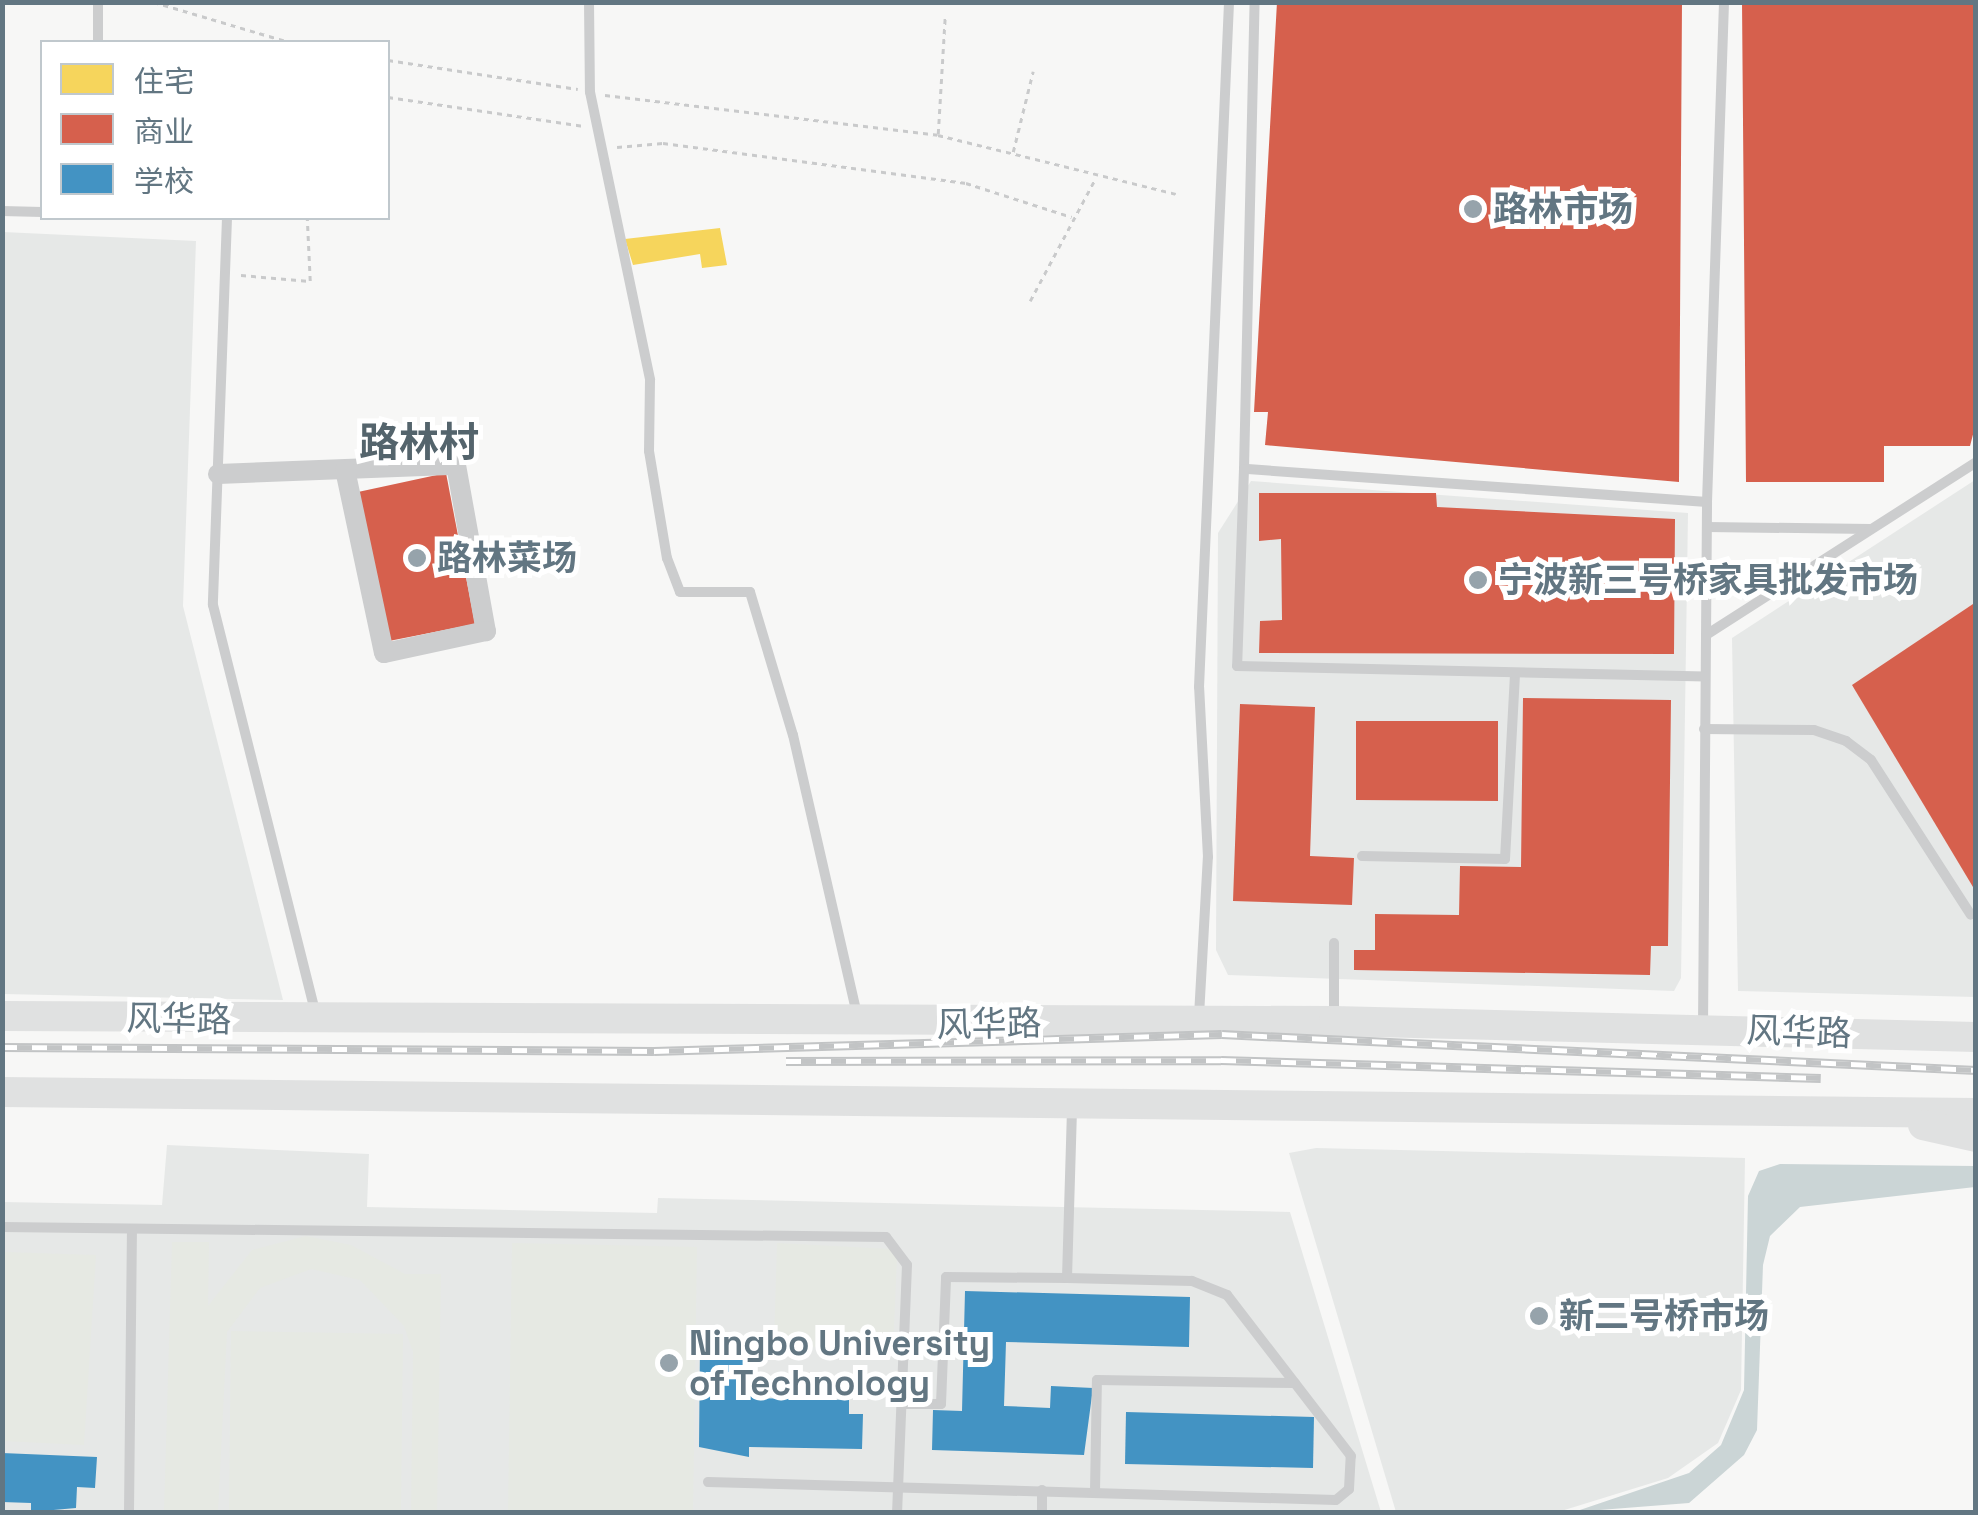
<!DOCTYPE html>
<meta charset="utf-8">
<style>
body{margin:0}
#map{position:relative;width:1978px;height:1515px;overflow:hidden;background:#f7f7f6;font-family:"Space Grotesk","Noto Sans SC",sans-serif}
div>[style]{position:absolute}
[style*='--x']{left:calc(var(--x)*1px);top:calc(var(--y)*1px);width:calc(var(--w)*1px);rotate:calc(var(--a)*1deg)}
.built>*{inset:0;background:#e6e8e7}
.green>*{inset:0;background:#e6e9e3}
.water>*{inset:0;background:#cbd5d6}
.homes>*{inset:0;background:#f6d55c}
.shops>*{inset:0;background:#d6604d}
.schools>*{inset:0;background:#4393c3}
.path>*{height:2.5px;margin-top:-1.25px;transform-origin:0;background:repeating-linear-gradient(90deg,#c9cacb 0 5px,transparent 0 10px)}
.service>*{height:10px;margin:-5px;padding:0 5px;transform-origin:5px;border-radius:5px;background:#cccdce}
.minor>*{height:20px;margin:-10px;padding:0 10px;transform-origin:10px;border-radius:10px;background:#cccdce}
.primary>*{height:30px;margin:-15px;padding:0 15px;transform-origin:15px;border-radius:15px;background:#e0e1e1}
.rail>*{height:9px;margin-top:-4.5px;transform-origin:0;background:repeating-linear-gradient(90deg,#fff 0 15px,#c2c4c5 0 30px);box-sizing:border-box;border-block:2px solid #c2c4c5}
.dots>*{width:28px;height:28px;translate:-50% -50%;box-sizing:border-box;border:5px solid #fff;border-radius:50%}
span{translate:-50% -50%;white-space:nowrap;text-align:center;line-height:1.15;-webkit-text-stroke:10px #fff;paint-order:stroke}
.poi-label{font-size:35px;color:#627682;font-weight:700}
.left{translate:0 -50%;text-align:left}
.street-label{font-size:35px;color:#627682}
.quarter-label{font-size:40px;color:#54646c;font-weight:700}
.frame{position:absolute;inset:0;border:5px solid #627682;pointer-events:none}
.legend{position:absolute;left:40px;top:40px;width:350px;height:180px;box-sizing:border-box;background:#fff;border:2px solid #c0c8cd;margin:0;padding:12px 18px;list-style:none;font-size:30px;color:#627682}
.legend li{display:flex;align-items:center;gap:20px;height:50px}
.legend b{width:50px;border:2px solid #c0c8cd}
</style>
<div id="map">
<div class="built">
<div style="clip-path:polygon(3px 232px,196px 241px,183px 606px,283px 1000px,3px 994px)"></div>
<div style="clip-path:polygon(1975px 480px,1975px 997px,1738px 991px,1732px 638px)"></div>
<div style="clip-path:polygon(1251px 481px,1688px 513px,1681px 978px,1674px 991px,1228px 975px,1216px 950px,1218px 533px)"></div>
<div style="clip-path:polygon(167px 1145px,369px 1154px,367px 1207px,657px 1213px,658px 1198px,1290px 1212px,1381px 1512px,3px 1512px,3px 1202px,162px 1205px)"></div>
<div style="clip-path:polygon(1316px 1148px,1745px 1158px,1741px 1390px,1718px 1443px,1668px 1478px,1558px 1512px,1396px 1512px,1289px 1153px)"></div>
</div>
<div class="green">
<div style="clip-path:polygon(306px 1236px,351px 1245px,405px 1274px,441px 1274px,437px 1512px,411px 1512px,413px 1352px,404px 1326px,360px 1280px,311px 1269px,260px 1288px,227px 1332px,218px 1512px,164px 1512px,172px 1242px,209px 1242px,208px 1306px,252px 1250px)"></div>
<div style="clip-path:polygon(512px 1243px,697px 1247px,693px 1512px,508px 1512px)"></div>
<div style="clip-path:polygon(777px 1243px,890px 1249px,897px 1257px,893px 1351px,774px 1345px)"></div>
<div style="clip-path:polygon(3px 1252px,96px 1255px,84px 1445px,3px 1441px)"></div>
<div style="clip-path:polygon(231px 1331px,403px 1334px,401px 1512px,229px 1512px)"></div>
</div>
<div class="water">
<div style="clip-path:polygon(1780px 1164px,1975px 1166px,1975px 1187px,1800px 1207px,1770px 1236px,1763px 1265px,1757px 1430px,1744px 1455px,1689px 1503px,1574px 1512px,1689px 1473px,1721px 1445px,1744px 1390px,1748px 1196px,1759px 1171px)"></div>
</div>
<div class="homes">
<div style="clip-path:polygon(720px 228px,727px 265px,702px 268px,700px 254px,633px 265px,625px 239px)"></div>
</div>
<div class="shops">
<div style="clip-path:polygon(1277px 2px,1682px 2px,1679px 482px,1265px 445px,1268px 412px,1254px 412px)"></div>
<div style="clip-path:polygon(1742px 2px,1976px 2px,1976px 423px,1970px 446px,1884px 446px,1884px 482px,1746px 482px)"></div>
<div style="clip-path:polygon(446px 473px,475px 624px,389px 641px,358px 492px)"></div>
<div style="clip-path:polygon(1259px 493px,1436px 493px,1437px 507px,1675px 519px,1674px 654px,1259px 653px,1260px 621px,1282px 620px,1281px 539px,1259px 541px)"></div>
<div style="clip-path:polygon(1976px 602px,1976px 892px,1852px 685px)"></div>
<div style="clip-path:polygon(1523px 698px,1671px 700px,1668px 946px,1651px 946px,1650px 975px,1354px 970px,1354px 950px,1375px 950px,1375px 914px,1459px 915px,1460px 866px,1521px 867px)"></div>
<div style="clip-path:polygon(1240px 704px,1315px 707px,1310px 856px,1354px 858px,1352px 905px,1233px 901px)"></div>
<div style="clip-path:polygon(1356px 721px,1498px 721px,1498px 801px,1356px 800px)"></div>
</div>
<div class="schools">
<div style="clip-path:polygon(965px 1291px,1190px 1297px,1189px 1347px,1006px 1342px,1004px 1406px,1050px 1408px,1051px 1386px,1093px 1388px,1084px 1455px,932px 1450px,933px 1410px,962px 1411px)"></div>
<div style="clip-path:polygon(700px 1343px,753px 1345px,752px 1398px,849px 1400px,849px 1414px,863px 1414px,862px 1449px,749px 1447px,749px 1457px,699px 1447px)"></div>
<div style="clip-path:polygon(1126px 1412px,1314px 1417px,1313px 1468px,1125px 1464px)"></div>
<div style="clip-path:polygon(2px 1453px,97px 1457px,95px 1488px,77px 1487px,76px 1508px,31px 1512px,31px 1503px,2px 1502px)"></div>
</div>
<div class="path">
<div style="--x:154;--y:2;--w:141;--a:16.5"></div>
<div style="--x:388;--y:60;--w:192;--a:8.7"></div>
<div style="--x:605;--y:95;--w:335;--a:6.8"></div>
<div style="--x:938;--y:135;--w:245;--a:13.9"></div>
<div style="--x:388;--y:97;--w:198;--a:8.4"></div>
<div style="--x:938;--y:134;--w:118;--a:-86.6"></div>
<div style="--x:617;--y:147;--w:46;--a:-5"></div>
<div style="--x:663;--y:143;--w:306;--a:7.5"></div>
<div style="--x:966;--y:183;--w:111;--a:17.8"></div>
<div style="--x:1013;--y:152;--w:83;--a:-76.1"></div>
<div style="--x:241;--y:275;--w:69;--a:5"></div>
<div style="--x:310;--y:281;--w:63;--a:-92.7"></div>
<div style="--x:1030;--y:301;--w:136;--a:-61.9"></div>
</div>
<div class="service">
<div style="--x:98;--y:2;--w:40;--a:90"></div>
<div style="--x:589;--y:2;--w:90;--a:89.4"></div>
<div style="--x:590;--y:92;--w:294;--a:78.2"></div>
<div style="--x:650;--y:380;--w:71;--a:90.8"></div>
<div style="--x:649;--y:451;--w:109;--a:80.5"></div>
<div style="--x:667;--y:558;--w:36;--a:69"></div>
<div style="--x:680;--y:592;--w:70;--a:0"></div>
<div style="--x:750;--y:592;--w:149;--a:73.3"></div>
<div style="--x:793;--y:735;--w:286;--a:77.1"></div>
<div style="--x:2;--y:211;--w:40;--a:1.4"></div>
<div style="--x:227;--y:218;--w:387;--a:92.1"></div>
<div style="--x:213;--y:605;--w:423;--a:75.9"></div>
<div style="--x:1244;--y:469;--w:467;--a:-88.7"></div>
<div style="--x:1707;--y:502;--w:500;--a:-88.05"></div>
<div style="--x:1707;--y:527;--w:164;--a:0.7"></div>
<div style="--x:1706;--y:635;--w:321;--a:-32.6"></div>
<div style="--x:1704;--y:729;--w:110;--a:0.5"></div>
<div style="--x:1814;--y:730;--w:34;--a:19"></div>
<div style="--x:1846;--y:741;--w:31;--a:37"></div>
<div style="--x:1871;--y:760;--w:184;--a:57.2"></div>
<div style="--x:1362;--y:856;--w:143;--a:1.2"></div>
<div style="--x:1505;--y:859;--w:186;--a:-86.9"></div>
<div style="--x:1334;--y:943;--w:74;--a:90"></div>
<div style="--x:1199;--y:1016;--w:159;--a:-86.8"></div>
<div style="--x:1208;--y:857;--w:170;--a:-93"></div>
<div style="--x:1199;--y:687;--w:686;--a:-87.49"></div>
<div style="--x:1703;--y:1028;--w:526;--a:-89.56"></div>
<div style="--x:1707;--y:502;--w:464;--a:-175.9"></div>
<div style="--x:1244;--y:469;--w:197;--a:92"></div>
<div style="--x:1237;--y:666;--w:468;--a:1.3"></div>
<div style="--x:2;--y:1227;--w:884;--a:0.65"></div>
<div style="--x:886;--y:1237;--w:35;--a:53"></div>
<div style="--x:907;--y:1265;--w:247;--a:92.3"></div>
<div style="--x:902;--y:1404;--w:39;--a:0"></div>
<div style="--x:941;--y:1404;--w:127;--a:-87.7"></div>
<div style="--x:946;--y:1277;--w:121;--a:0.5"></div>
<div style="--x:1067;--y:1278;--w:172;--a:-88.3"></div>
<div style="--x:708;--y:1482;--w:628;--a:1.64"></div>
<div style="--x:1336;--y:1500;--w:17;--a:-40"></div>
<div style="--x:1349;--y:1489;--w:33;--a:-87"></div>
<div style="--x:1351;--y:1456;--w:203;--a:-127.6"></div>
<div style="--x:1227;--y:1295;--w:38;--a:-158"></div>
<div style="--x:1192;--y:1281;--w:125;--a:-178.6"></div>
<div style="--x:1042;--y:1490;--w:22;--a:90"></div>
<div style="--x:1095;--y:1491;--w:111;--a:-89"></div>
<div style="--x:1097;--y:1380;--w:198;--a:0.9"></div>
<div style="--x:129;--y:1512;--w:283;--a:-89.4"></div>
</div>
<div class="minor">
<div style="--x:218;--y:474;--w:238;--a:-2.2"></div>
<div style="--x:456;--y:465;--w:169;--a:79.8"></div>
<div style="--x:486;--y:631;--w:104;--a:167.8"></div>
<div style="--x:384;--y:653;--w:187;--a:-102"></div>
</div>
<div class="primary">
<div style="--x:2;--y:1016;--w:1332;--a:0.22"></div>
<div style="--x:1334;--y:1021;--w:642;--a:1.43"></div>
<div style="--x:2;--y:1092;--w:1974;--a:0.61"></div>
<div style="--x:1923;--y:1125;--w:54;--a:12.8"></div>
</div>
<div class="rail">
<div style="--x:2;--y:1047;--w:652;--a:0.35"></div>
<div style="--x:654;--y:1051;--w:568;--a:-1.71"></div>
<div style="--x:1222;--y:1034;--w:755;--a:2.73"></div>
<div style="--x:786;--y:1061;--w:435;--a:-0.1"></div>
<div style="--x:1221;--y:1060;--w:600;--a:1.72"></div>
</div>
<div class="dots">
<div style="left:1473px;top:209px;background:#96a3ab"></div>
<div style="left:417px;top:558px;background:#96a3ab"></div>
<div style="left:1478px;top:580px;background:#96a3ab"></div>
<div style="left:1539px;top:1316px;background:#96a3ab"></div>
<div style="left:669px;top:1363px;background:#96a3ab"></div>
</div>
<div class="poi-label">
<span class="left" style="left:1493px;top:209px">路林市场</span>
<span class="left" style="left:437px;top:558px">路林菜场</span>
<span class="left" style="left:1498px;top:580px">宁波新三号桥家具批发市场</span>
<span class="left" style="left:1559px;top:1316px">新二号桥市场</span>
<span class="left" style="left:689px;top:1363px">Ningbo University<br>of Technology</span>
</div>
<div class="street-label">
<span style="left:179px;top:1019px;rotate:1deg">风华路</span>
<span style="left:989px;top:1024px;rotate:-1deg">风华路</span>
<span style="left:1799px;top:1032px;rotate:2deg">风华路</span>
</div>
<div class="quarter-label">
<span style="left:419px;top:443px">路林村</span>
</div>
<div class="frame"></div>
<ul class="legend">
<li><b style="height:28px;background:#f6d55c"></b>住宅</li>
<li><b style="height:28px;background:#d6604d"></b>商业</li>
<li><b style="height:28px;background:#4393c3"></b>学校</li>
</ul>
</div>
